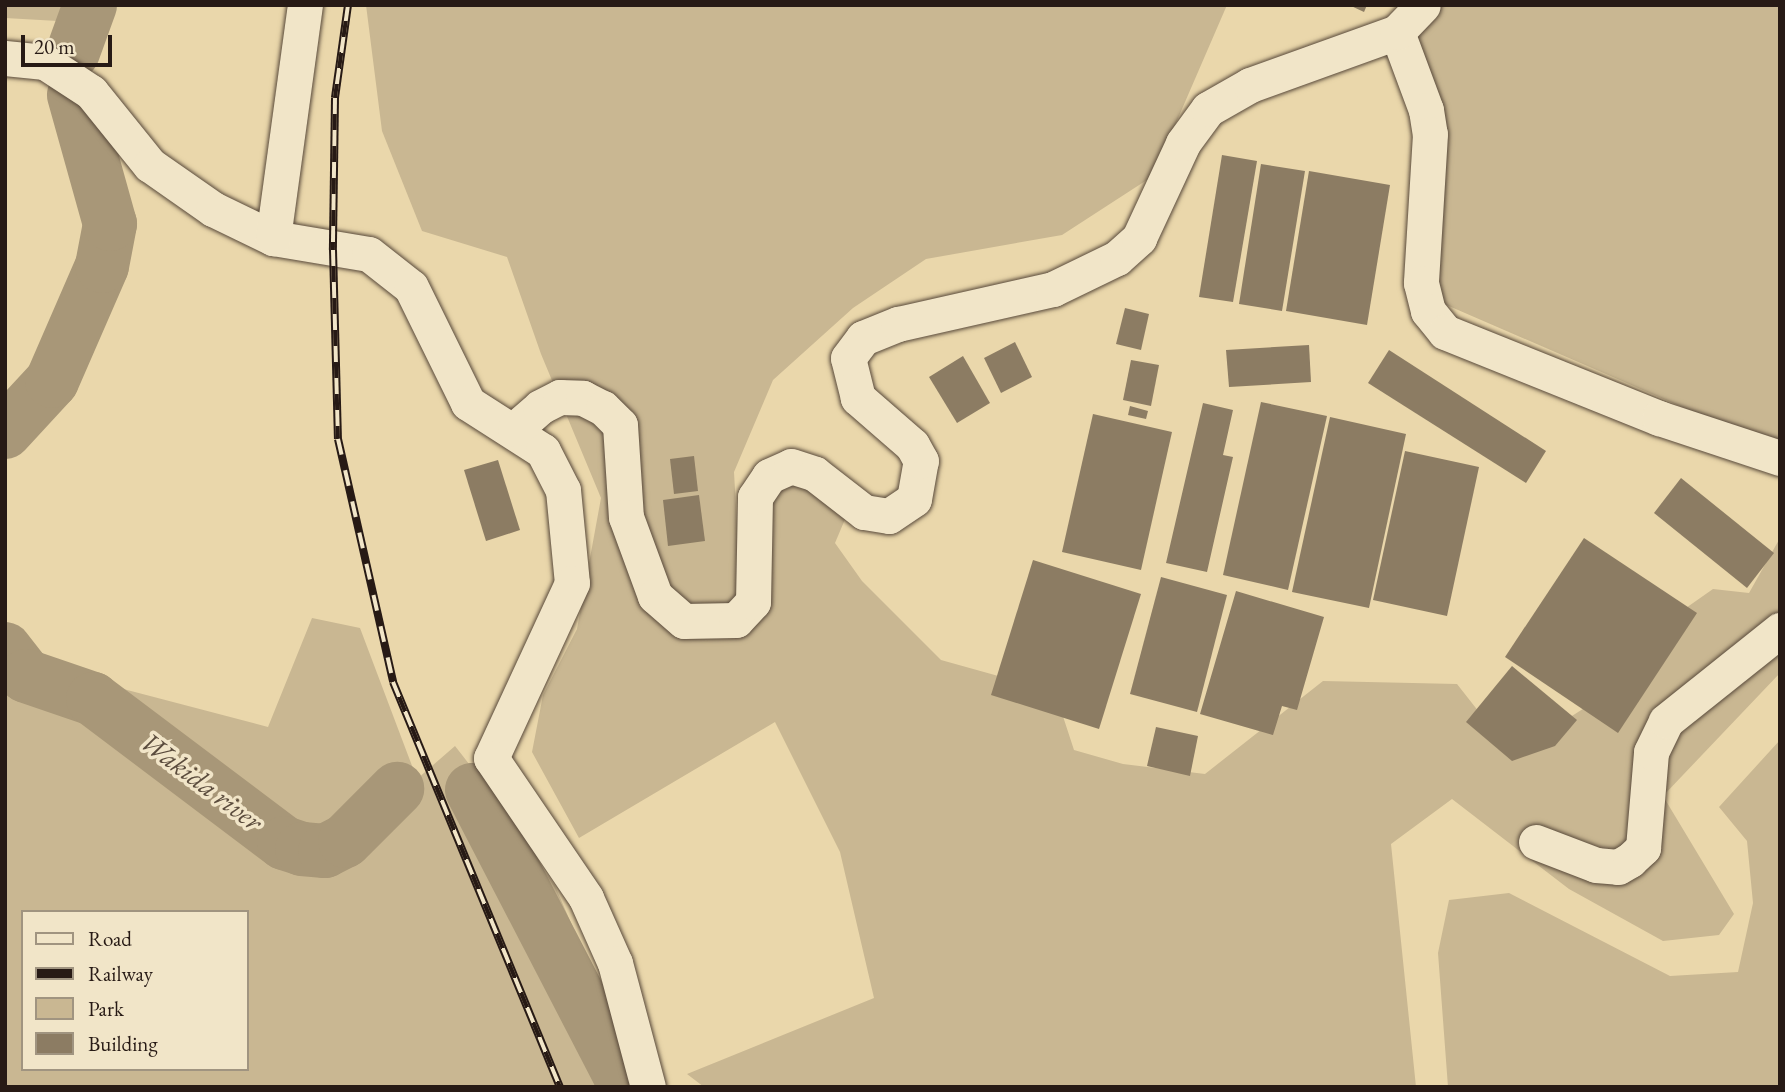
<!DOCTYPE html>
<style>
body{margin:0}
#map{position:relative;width:1785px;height:1092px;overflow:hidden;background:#ead7ab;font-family:"EB Garamond",serif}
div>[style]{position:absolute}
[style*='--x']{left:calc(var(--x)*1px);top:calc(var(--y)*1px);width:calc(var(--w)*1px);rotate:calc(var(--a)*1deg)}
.green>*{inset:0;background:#c9b792}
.river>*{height:54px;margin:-27px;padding:0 27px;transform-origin:27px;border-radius:27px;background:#a89778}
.building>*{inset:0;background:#8c7c63}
.roads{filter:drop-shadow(0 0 2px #58493a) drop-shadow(0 0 2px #58493a)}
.street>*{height:35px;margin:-17.5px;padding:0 17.5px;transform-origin:17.5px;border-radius:17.5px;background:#f1e5c8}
.rail>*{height:8px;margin-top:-4px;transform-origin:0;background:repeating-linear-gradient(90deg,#f1e5c8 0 16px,#271a15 0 32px);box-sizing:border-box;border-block:2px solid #271a15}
span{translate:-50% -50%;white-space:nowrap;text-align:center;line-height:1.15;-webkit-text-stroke:7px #f1e5c8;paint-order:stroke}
.water-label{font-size:28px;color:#5b4c3d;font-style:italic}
.frame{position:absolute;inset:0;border:7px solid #271a15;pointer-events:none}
.legend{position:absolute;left:21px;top:910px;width:228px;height:161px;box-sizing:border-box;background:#f1e5c8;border:2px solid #a09480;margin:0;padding:9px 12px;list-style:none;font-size:21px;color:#271a15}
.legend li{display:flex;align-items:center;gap:14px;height:35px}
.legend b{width:35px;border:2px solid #a09480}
.scale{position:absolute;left:21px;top:35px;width:91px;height:32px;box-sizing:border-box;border:4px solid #271a15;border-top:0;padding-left:9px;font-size:21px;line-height:24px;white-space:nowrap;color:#271a15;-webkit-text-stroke:5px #f1e5c8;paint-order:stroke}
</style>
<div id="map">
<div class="green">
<div style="clip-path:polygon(5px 5px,72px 5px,58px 21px,5px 18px)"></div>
<div style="clip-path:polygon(366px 5px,1227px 5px,1153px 176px,1062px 235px,926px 259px,853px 308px,773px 380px,734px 472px,738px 542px,762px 481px,857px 491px,835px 543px,862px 581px,941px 660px,1055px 692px,1074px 750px,1123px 764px,1205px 774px,1323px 681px,1457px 684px,1512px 754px,1586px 707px,1579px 683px,1713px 589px,1749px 593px,1780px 538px,1780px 673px,1663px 796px,1734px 914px,1719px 935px,1663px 941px,1569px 889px,1452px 799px,1391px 844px,1416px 1087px,704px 1087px,687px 1074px,874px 998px,840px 852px,775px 722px,579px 838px,532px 752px,543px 695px,577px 629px,601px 498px,541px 354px,507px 257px,422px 231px,382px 131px)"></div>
<div style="clip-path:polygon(1415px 5px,1780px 5px,1780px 454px,1689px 410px,1412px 290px)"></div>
<div style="clip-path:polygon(evenodd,312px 618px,360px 628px,417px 779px,455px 746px,491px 792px,555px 886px,642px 1087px,5px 1087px,5px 667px,89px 680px,268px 727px,312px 618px,23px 912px,247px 912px,247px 1069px,23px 1069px,23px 912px)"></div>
<div style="clip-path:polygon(1780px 740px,1780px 1087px,1448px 1087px,1438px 953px,1449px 900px,1509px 893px,1670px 976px,1738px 972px,1753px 903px,1747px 841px,1719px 807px)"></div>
</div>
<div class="river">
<div style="--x:73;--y:52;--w:50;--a:-70.1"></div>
<div style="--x:5;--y:432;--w:69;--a:-47.3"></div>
<div style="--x:52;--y:381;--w:125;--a:-66.5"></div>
<div style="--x:102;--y:266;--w:43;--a:-79.2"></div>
<div style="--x:110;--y:224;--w:134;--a:-105.6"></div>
<div style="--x:5;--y:649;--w:34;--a:52"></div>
<div style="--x:26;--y:676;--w:71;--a:18.9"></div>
<div style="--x:93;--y:699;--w:239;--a:37"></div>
<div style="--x:284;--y:843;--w:19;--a:18"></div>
<div style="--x:302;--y:849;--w:23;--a:5"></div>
<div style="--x:325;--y:851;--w:22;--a:-27"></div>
<div style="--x:345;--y:841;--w:74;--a:-45"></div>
<div style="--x:472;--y:790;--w:335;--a:62.6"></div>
</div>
<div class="building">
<div style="clip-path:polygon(1349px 5px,1367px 5px,1364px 12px)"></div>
<div style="clip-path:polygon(1222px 155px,1257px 161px,1233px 302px,1199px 297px)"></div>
<div style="clip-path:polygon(1261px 164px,1305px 171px,1282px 311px,1239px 304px)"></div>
<div style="clip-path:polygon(1309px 171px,1390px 185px,1367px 325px,1286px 311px)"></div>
<div style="clip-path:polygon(1125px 308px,1149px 314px,1141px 350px,1116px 344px)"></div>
<div style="clip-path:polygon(1015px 342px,1032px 377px,1001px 393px,984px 358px)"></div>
<div style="clip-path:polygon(1309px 345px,1311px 382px,1229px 387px,1226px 350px)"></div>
<div style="clip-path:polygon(1389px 350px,1546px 451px,1526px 483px,1368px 383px)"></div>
<div style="clip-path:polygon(963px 356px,990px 403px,957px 423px,929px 377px)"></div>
<div style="clip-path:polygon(1131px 360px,1159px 365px,1151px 406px,1123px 400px)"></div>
<div style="clip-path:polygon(1261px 402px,1327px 416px,1288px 590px,1223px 575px)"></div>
<div style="clip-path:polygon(1203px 403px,1233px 410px,1223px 455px,1233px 457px,1207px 572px,1166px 563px)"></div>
<div style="clip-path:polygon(1130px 406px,1148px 411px,1146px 419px,1128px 415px)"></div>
<div style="clip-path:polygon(1093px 414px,1172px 432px,1141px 570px,1062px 552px)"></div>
<div style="clip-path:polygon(1330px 417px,1406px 434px,1369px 608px,1292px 592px)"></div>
<div style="clip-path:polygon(1405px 451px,1479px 467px,1447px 616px,1373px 600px)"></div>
<div style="clip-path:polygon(694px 456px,698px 491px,674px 494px,670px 459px)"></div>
<div style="clip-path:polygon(498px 460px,520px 530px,486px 541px,464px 470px)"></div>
<div style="clip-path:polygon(1681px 478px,1774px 553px,1747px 588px,1654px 513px)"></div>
<div style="clip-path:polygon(699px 495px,705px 541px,668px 546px,663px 500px)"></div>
<div style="clip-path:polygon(1584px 538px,1697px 613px,1618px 733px,1505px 657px)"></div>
<div style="clip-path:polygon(1033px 560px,1141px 594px,1099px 729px,991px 695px)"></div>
<div style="clip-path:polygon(1161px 577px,1227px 595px,1197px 712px,1130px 694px)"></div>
<div style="clip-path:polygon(1236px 591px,1324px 617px,1297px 710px,1282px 706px,1273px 735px,1200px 714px)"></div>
<div style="clip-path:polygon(1512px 666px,1577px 720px,1555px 746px,1512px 761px,1466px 722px)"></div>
<div style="clip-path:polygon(1156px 727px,1198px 736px,1190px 776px,1147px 766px)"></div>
</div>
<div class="roads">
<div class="street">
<div style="--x:1397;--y:32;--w:83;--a:69.6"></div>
<div style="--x:1426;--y:110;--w:24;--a:81"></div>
<div style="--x:1430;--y:134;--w:149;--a:93.5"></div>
<div style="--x:1421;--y:283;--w:29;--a:76"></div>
<div style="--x:1428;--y:311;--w:27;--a:51"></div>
<div style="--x:1445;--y:332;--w:231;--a:21.9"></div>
<div style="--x:1659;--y:418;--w:127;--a:18.3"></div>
<div style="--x:5;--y:58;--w:40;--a:5.7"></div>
<div style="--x:45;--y:62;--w:55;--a:33.1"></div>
<div style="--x:91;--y:92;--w:94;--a:51.1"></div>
<div style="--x:150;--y:165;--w:77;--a:34.9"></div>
<div style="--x:213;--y:209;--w:67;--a:25.8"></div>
<div style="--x:273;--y:238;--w:97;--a:9.5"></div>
<div style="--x:369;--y:254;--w:53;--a:38.2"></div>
<div style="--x:411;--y:287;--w:129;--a:63.8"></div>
<div style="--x:468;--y:403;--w:89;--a:32.6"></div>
<div style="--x:543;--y:451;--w:44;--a:62.9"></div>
<div style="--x:563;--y:490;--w:93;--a:84.5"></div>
<div style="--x:572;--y:583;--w:193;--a:114.8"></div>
<div style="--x:491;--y:758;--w:169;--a:55.8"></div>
<div style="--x:586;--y:898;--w:71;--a:66"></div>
<div style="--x:615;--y:963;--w:128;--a:75.1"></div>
<div style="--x:273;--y:238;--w:235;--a:-82.2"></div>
<div style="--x:515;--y:429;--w:33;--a:-41"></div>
<div style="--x:540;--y:407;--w:22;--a:-27"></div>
<div style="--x:560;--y:397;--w:23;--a:2"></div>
<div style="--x:583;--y:398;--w:22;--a:27"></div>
<div style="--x:603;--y:408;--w:24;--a:45"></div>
<div style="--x:620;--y:425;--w:92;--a:86.3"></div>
<div style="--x:626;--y:517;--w:84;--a:69.8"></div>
<div style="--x:655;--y:596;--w:38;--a:41"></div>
<div style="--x:684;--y:621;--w:52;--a:-1.1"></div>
<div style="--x:736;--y:620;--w:25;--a:-47"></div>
<div style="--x:753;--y:602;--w:105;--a:-88.9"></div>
<div style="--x:755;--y:497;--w:25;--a:-56"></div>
<div style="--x:769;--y:476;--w:24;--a:-24"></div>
<div style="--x:791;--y:466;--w:25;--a:18"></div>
<div style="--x:815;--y:474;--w:62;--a:37.8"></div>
<div style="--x:864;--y:512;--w:25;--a:9"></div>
<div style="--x:889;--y:516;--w:30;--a:-34"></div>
<div style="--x:914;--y:499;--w:39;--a:-80"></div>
<div style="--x:921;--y:461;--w:18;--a:-119"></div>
<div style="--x:912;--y:445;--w:72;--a:-139"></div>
<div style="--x:858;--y:398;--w:41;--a:-104"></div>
<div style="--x:848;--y:358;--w:25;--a:-53"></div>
<div style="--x:863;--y:338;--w:38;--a:-22"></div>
<div style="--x:898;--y:324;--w:159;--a:-12.7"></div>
<div style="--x:1053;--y:289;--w:71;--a:-25.8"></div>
<div style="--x:1117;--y:258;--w:30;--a:-42"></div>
<div style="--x:1139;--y:238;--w:105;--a:-65.1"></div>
<div style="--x:1183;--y:143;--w:42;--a:-53.7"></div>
<div style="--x:1208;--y:109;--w:48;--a:-29.7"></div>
<div style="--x:1250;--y:85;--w:156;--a:-19.8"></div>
<div style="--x:1397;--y:32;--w:37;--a:-46"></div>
<div style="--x:1536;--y:842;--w:64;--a:21"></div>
<div style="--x:1596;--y:865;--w:22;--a:5"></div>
<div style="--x:1618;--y:867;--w:14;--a:-30"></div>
<div style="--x:1630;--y:860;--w:18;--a:-43"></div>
<div style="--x:1643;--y:848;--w:96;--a:-85.2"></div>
<div style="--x:1651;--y:752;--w:34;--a:-64"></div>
<div style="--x:1666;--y:721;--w:146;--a:-38.6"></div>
</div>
</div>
<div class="rail">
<div style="--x:348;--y:5;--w:94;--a:98"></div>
<div style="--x:335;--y:98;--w:152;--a:90.8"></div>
<div style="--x:333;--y:250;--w:189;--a:88.5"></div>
<div style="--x:338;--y:439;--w:249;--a:77.2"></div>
<div style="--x:393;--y:682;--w:438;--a:67.6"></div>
</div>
<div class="water-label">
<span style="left:202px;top:781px;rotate:37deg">Wakida river</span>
</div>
<div class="frame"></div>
<ul class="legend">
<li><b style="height:9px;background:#f1e5c8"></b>Road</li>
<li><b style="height:9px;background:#271a15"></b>Railway</li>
<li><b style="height:19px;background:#c9b792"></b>Park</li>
<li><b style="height:19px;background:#8c7c63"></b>Building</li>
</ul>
<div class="scale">20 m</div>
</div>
